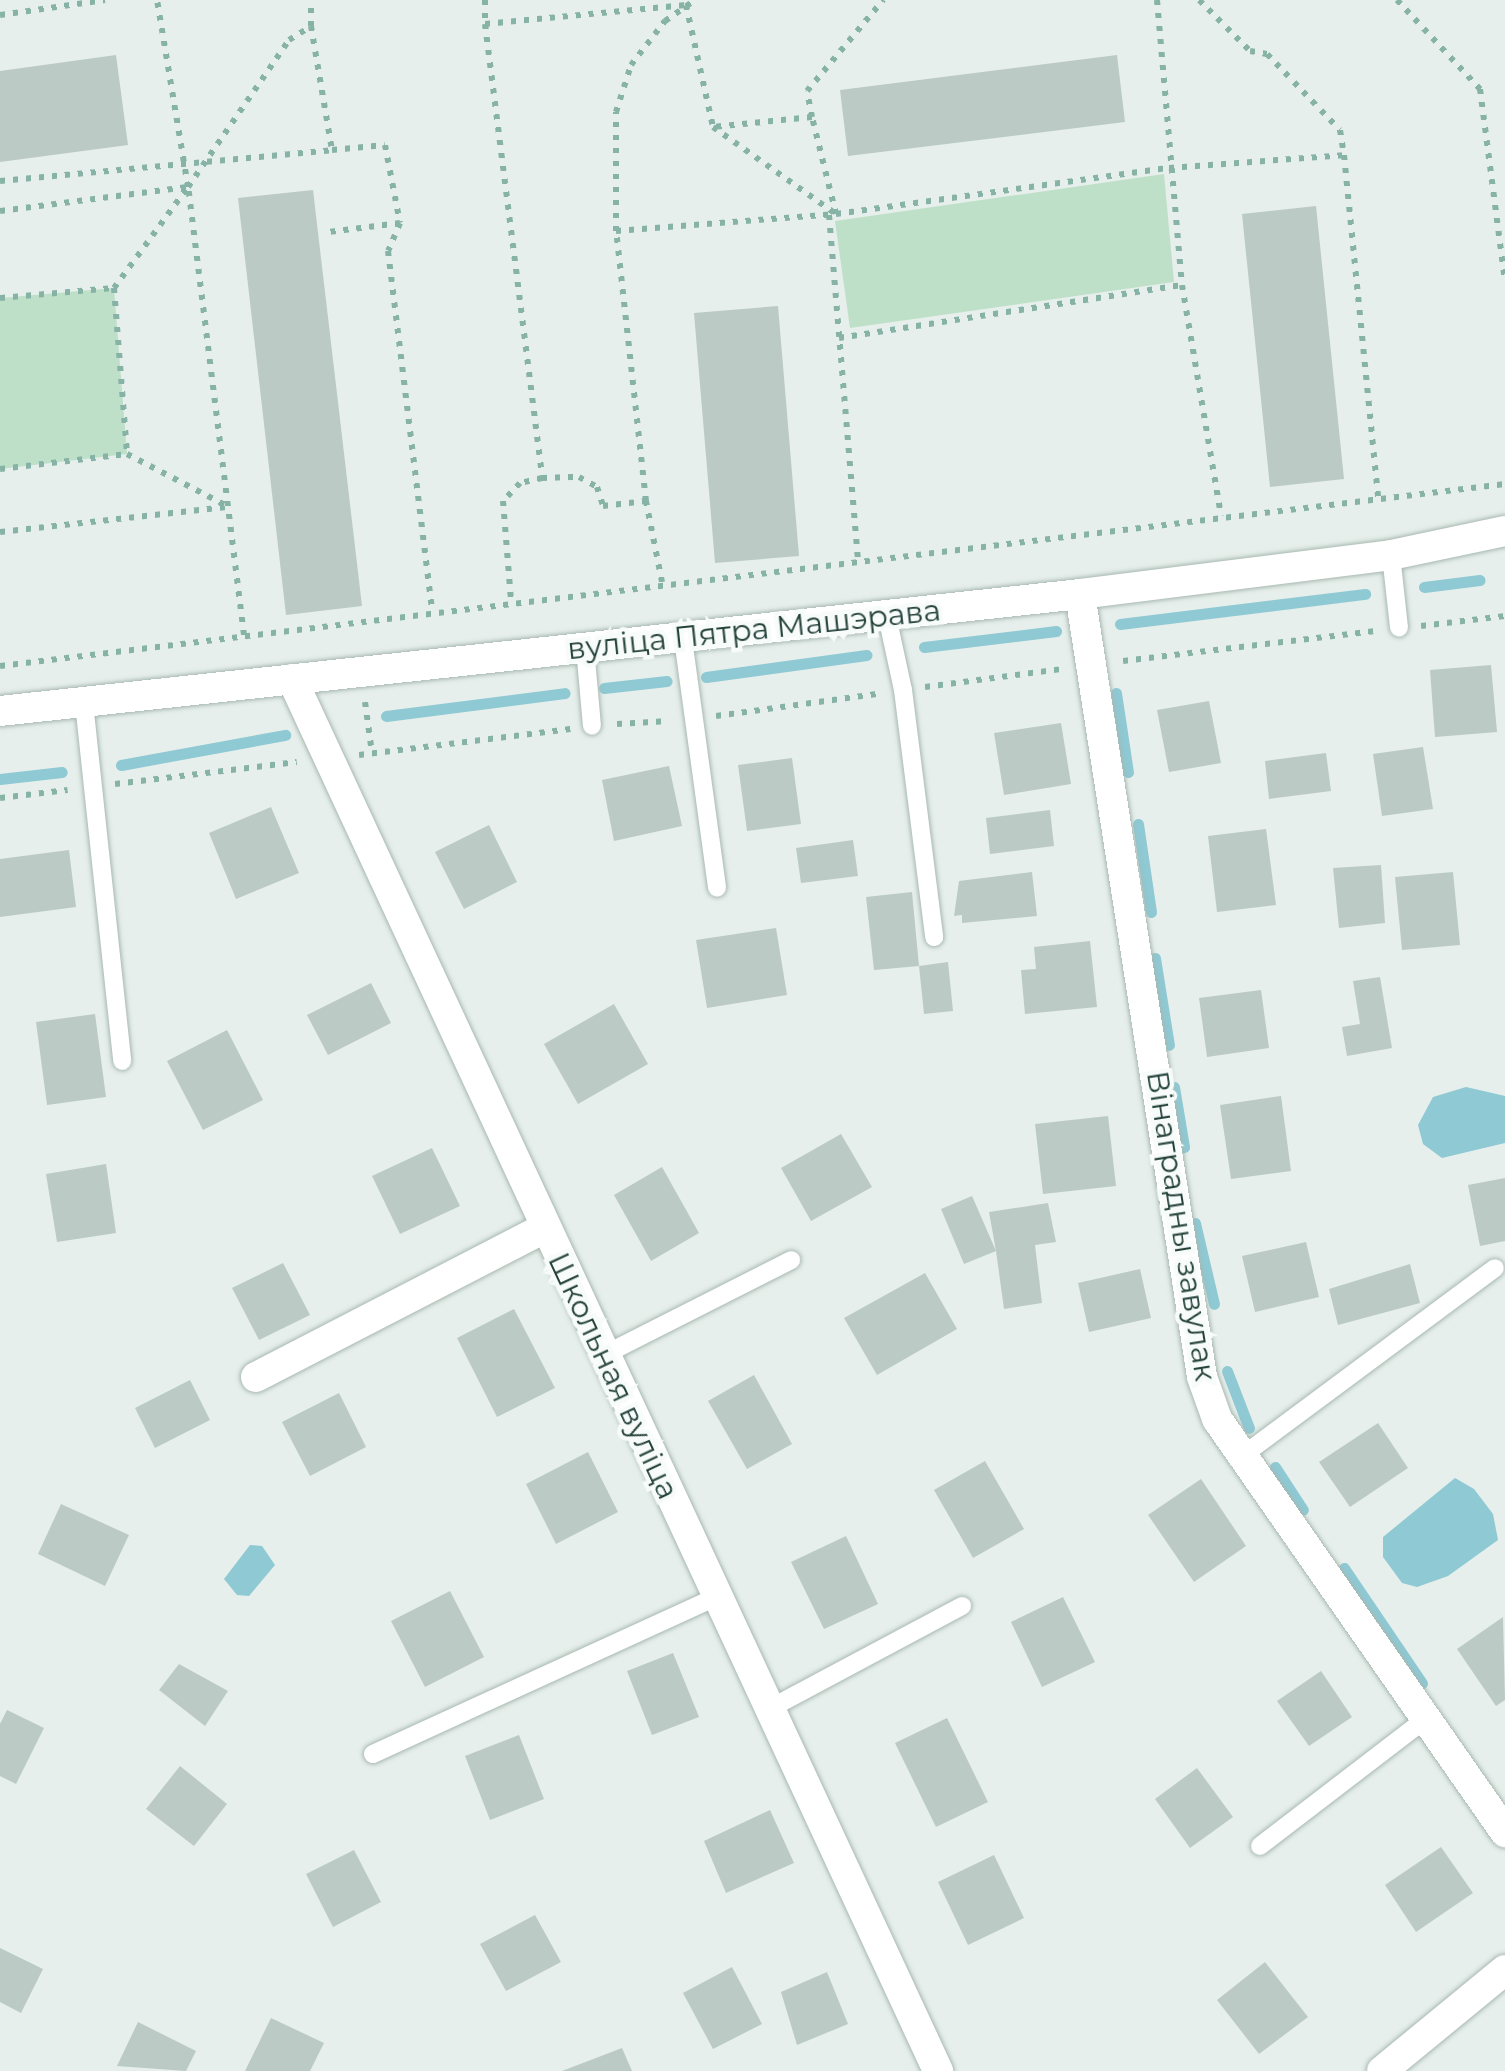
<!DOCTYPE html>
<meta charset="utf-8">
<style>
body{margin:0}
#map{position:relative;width:1505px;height:2071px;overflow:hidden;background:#e6efeb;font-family:Montserrat,sans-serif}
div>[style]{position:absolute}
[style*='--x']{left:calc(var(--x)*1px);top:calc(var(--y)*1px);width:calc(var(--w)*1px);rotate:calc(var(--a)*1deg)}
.green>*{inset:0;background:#bfe0c8}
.water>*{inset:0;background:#8ec9d4}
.stream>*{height:11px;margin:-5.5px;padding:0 5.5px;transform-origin:5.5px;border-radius:5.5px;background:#8ec9d4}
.building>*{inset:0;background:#bbcac4}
.path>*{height:6px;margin-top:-3px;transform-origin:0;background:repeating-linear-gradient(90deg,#86b3a5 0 5px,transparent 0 13px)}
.roads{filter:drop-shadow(0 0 2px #a8b8b2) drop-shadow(0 0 2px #a8b8b2)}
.service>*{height:18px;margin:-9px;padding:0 9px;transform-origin:9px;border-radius:9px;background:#fff}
.minor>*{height:30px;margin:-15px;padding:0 15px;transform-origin:15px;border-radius:15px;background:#fff}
span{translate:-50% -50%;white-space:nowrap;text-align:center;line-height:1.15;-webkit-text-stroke:9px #f7fbf9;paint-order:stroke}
.street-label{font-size:30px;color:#24423a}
</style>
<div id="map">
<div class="green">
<div style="clip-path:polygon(1164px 174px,1174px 282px,850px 328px,835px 221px)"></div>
<div style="clip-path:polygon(114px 288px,127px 454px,0 469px,0 298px)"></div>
</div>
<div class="water">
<div style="clip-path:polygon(1466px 1087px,1505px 1096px,1505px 1143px,1442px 1158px,1423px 1144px,1418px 1125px,1433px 1097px)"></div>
<div style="clip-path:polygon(1455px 1478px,1474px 1489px,1493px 1514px,1498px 1540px,1448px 1576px,1417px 1587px,1402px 1583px,1383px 1557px,1383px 1537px)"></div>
<div style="clip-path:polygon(250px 1545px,262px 1546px,275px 1565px,249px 1596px,237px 1595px,224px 1579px)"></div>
</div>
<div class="stream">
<div style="--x:1424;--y:587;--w:56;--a:-7.1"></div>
<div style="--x:1120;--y:624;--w:247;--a:-7"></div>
<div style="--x:924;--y:647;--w:133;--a:-6.9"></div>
<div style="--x:706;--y:677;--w:162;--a:-7.8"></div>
<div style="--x:604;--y:688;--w:63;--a:-6.3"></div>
<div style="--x:1116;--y:693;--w:80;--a:81.4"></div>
<div style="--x:386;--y:716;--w:180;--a:-7.3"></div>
<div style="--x:121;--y:765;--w:167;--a:-10.4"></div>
<div style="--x:0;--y:779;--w:62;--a:-6.4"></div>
<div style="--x:1138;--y:824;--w:89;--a:81.6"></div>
<div style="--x:1155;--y:958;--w:88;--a:80.9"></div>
<div style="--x:1174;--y:1087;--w:61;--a:80.5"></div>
<div style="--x:1195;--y:1223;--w:83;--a:76.8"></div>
<div style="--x:1227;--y:1371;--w:61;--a:68.9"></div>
<div style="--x:1275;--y:1467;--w:51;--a:56.9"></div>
<div style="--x:1344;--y:1568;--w:139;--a:55.9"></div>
</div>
<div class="building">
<div style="clip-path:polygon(116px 55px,128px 145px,0 162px,0 71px)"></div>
<div style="clip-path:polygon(1117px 55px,1125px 122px,848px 156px,840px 90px)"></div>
<div style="clip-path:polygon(313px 190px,362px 606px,286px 615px,238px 198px)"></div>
<div style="clip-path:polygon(1316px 206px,1344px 479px,1270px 487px,1242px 214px)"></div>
<div style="clip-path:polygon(778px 306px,799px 556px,715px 563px,694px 313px)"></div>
<div style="clip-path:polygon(1491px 665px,1497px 732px,1435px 737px,1430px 670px)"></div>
<div style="clip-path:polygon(1209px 701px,1221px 763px,1169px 772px,1157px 710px)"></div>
<div style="clip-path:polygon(1061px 723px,1071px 784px,1004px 795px,994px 733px)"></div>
<div style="clip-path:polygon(1423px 747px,1433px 809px,1382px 816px,1373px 754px)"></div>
<div style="clip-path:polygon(1326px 753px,1331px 791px,1269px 799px,1265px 761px)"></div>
<div style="clip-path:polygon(792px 758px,801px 824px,747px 831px,738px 765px)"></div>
<div style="clip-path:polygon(669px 766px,682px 826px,614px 841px,602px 780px)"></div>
<div style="clip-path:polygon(271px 807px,299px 873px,236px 899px,209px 833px)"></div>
<div style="clip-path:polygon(1050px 810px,1054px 846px,990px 854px,986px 818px)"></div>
<div style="clip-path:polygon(489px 825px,517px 882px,464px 909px,435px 852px)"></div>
<div style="clip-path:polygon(1266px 829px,1276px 905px,1217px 912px,1208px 836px)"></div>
<div style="clip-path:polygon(853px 840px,858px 876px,801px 883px,796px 848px)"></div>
<div style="clip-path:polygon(69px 850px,76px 907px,0 917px,0 859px)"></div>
<div style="clip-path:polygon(1381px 865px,1385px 923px,1339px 928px,1333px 868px)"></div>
<div style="clip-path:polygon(1032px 872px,1037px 916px,962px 923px,962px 915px,954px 916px,959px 881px)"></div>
<div style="clip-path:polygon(1453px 872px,1460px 945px,1402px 950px,1395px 877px)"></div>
<div style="clip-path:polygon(912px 892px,919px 966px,948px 962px,953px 1011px,924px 1014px,919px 966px,874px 970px,866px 897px)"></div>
<div style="clip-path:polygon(776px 928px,787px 995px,707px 1008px,696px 940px)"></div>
<div style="clip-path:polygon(1090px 941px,1097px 1007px,1025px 1014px,1021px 970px,1036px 969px,1034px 947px)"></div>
<div style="clip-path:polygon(1380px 977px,1392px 1048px,1347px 1056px,1342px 1027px,1360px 1024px,1353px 981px)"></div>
<div style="clip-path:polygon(371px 983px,391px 1023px,328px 1055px,307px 1015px)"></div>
<div style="clip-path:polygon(1261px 990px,1269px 1048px,1207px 1057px,1199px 998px)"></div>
<div style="clip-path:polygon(614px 1004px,648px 1064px,578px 1104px,544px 1044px)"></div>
<div style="clip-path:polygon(95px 1014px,106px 1097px,47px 1105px,36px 1022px)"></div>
<div style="clip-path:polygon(227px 1030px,263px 1100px,203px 1130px,167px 1061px)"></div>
<div style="clip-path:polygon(1281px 1096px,1291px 1171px,1231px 1179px,1220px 1105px)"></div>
<div style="clip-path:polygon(1108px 1116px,1116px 1186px,1043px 1194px,1035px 1124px)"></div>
<div style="clip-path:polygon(841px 1134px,872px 1187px,811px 1221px,781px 1168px)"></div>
<div style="clip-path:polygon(432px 1148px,460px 1206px,400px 1234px,372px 1176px)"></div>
<div style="clip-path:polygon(106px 1164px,116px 1233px,57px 1242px,46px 1174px)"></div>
<div style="clip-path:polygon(662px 1167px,699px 1233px,651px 1261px,614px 1195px)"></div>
<div style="clip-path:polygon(1505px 1178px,1505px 1241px,1480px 1246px,1468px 1185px)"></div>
<div style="clip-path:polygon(972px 1196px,996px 1251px,989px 1212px,1048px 1203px,1056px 1242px,1035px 1245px,1042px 1303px,1004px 1309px,996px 1251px,964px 1264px,941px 1209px)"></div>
<div style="clip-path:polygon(1306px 1242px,1319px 1297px,1255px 1312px,1242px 1256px)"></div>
<div style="clip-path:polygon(283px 1263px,310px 1315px,259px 1340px,232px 1288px)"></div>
<div style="clip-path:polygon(1410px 1264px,1420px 1303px,1338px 1325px,1329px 1289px)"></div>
<div style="clip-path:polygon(1140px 1269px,1151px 1318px,1089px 1332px,1078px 1283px)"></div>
<div style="clip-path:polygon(925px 1273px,957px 1329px,877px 1375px,844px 1318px)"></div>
<div style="clip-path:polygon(514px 1309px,555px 1388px,497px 1417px,457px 1338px)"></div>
<div style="clip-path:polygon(754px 1375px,792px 1444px,747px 1469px,708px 1401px)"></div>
<div style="clip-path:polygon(190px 1380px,210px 1420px,155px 1448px,135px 1408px)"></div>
<div style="clip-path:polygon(339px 1393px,366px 1447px,310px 1476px,282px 1422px)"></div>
<div style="clip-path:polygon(1378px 1423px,1408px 1468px,1350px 1507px,1319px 1462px)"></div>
<div style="clip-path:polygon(588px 1452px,618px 1512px,556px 1544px,526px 1484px)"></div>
<div style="clip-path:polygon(985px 1461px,1024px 1529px,973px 1558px,934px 1490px)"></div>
<div style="clip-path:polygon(1201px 1479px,1246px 1546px,1194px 1582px,1148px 1515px)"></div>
<div style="clip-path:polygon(61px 1504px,129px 1535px,105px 1586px,38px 1554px)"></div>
<div style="clip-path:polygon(846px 1536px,878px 1604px,824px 1629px,791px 1562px)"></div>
<div style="clip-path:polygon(450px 1591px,484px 1657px,425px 1687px,391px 1621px)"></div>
<div style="clip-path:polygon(1063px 1597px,1095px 1662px,1042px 1687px,1011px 1622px)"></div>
<div style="clip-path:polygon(1503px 1617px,1505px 1700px,1496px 1706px,1457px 1649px)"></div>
<div style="clip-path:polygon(673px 1653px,699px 1717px,652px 1735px,627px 1671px)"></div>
<div style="clip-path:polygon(179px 1664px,228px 1691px,205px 1726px,159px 1690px)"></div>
<div style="clip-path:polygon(1321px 1671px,1352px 1717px,1309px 1746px,1277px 1701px)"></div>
<div style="clip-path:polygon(7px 1710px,44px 1728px,16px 1784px,0 1776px,0 1724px)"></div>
<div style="clip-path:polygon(947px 1718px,988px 1802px,936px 1827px,895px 1743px)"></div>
<div style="clip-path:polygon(519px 1735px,544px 1799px,490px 1820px,465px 1756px)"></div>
<div style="clip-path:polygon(180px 1766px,227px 1804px,194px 1846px,146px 1809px)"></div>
<div style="clip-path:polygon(1197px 1768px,1233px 1817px,1190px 1848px,1155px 1799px)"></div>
<div style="clip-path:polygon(770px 1810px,794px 1863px,726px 1893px,704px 1841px)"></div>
<div style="clip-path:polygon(1441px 1847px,1473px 1893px,1416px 1932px,1385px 1885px)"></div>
<div style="clip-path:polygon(354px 1850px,381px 1902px,333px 1927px,306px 1874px)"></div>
<div style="clip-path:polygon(994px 1855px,1024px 1918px,968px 1945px,938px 1882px)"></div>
<div style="clip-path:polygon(535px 1915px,561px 1962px,506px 1991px,480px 1944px)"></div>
<div style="clip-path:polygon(0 1948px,43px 1969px,21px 2013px,0 2002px)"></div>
<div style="clip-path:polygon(1265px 1962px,1308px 2017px,1259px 2054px,1217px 2000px)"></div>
<div style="clip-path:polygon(732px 1967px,762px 2024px,713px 2049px,683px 1993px)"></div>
<div style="clip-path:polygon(827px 1972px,848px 2024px,797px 2045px,781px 1992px)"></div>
<div style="clip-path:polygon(271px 2018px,324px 2043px,310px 2071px,245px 2071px)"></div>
<div style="clip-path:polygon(138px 2022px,196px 2051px,186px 2071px,117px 2066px)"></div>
<div style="clip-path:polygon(622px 2048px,632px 2071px,562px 2071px)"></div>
</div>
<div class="path">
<div style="--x:485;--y:0;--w:24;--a:90"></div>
<div style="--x:485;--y:24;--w:202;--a:-5.4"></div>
<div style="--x:686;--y:5;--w:125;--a:77.5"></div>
<div style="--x:713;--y:127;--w:151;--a:35.3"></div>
<div style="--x:836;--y:214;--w:100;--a:-103.9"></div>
<div style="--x:812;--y:117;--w:100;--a:174.2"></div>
<div style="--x:1157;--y:0;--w:286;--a:85"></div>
<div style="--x:1182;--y:285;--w:234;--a:80.4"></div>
<div style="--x:1199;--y:0;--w:72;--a:45"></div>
<div style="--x:1250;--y:51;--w:17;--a:10"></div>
<div style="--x:1267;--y:54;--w:105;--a:46.2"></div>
<div style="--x:1340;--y:130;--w:25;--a:81"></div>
<div style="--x:1397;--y:0;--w:122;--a:47"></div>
<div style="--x:1480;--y:89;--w:194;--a:82.6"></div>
<div style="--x:0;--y:15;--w:106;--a:-8.1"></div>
<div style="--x:485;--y:24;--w:458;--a:82.8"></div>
<div style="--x:542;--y:478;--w:23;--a:167"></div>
<div style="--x:520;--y:483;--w:25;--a:133"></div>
<div style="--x:503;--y:501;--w:100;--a:85.4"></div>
<div style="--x:311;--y:26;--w:126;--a:80.4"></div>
<div style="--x:332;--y:150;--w:53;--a:-5.4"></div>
<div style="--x:385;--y:145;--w:79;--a:79.1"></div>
<div style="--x:400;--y:223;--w:72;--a:172.8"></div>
<div style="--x:812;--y:117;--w:26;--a:-101"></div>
<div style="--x:807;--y:91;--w:119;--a:-50.1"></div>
<div style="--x:0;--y:181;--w:333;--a:-5.3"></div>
<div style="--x:0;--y:211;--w:189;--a:-7.3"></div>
<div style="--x:829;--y:215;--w:345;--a:85.2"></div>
<div style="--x:400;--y:223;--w:30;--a:113"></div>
<div style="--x:388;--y:251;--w:363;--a:83"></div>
<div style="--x:616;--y:231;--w:221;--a:-4.4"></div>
<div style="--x:836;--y:214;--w:336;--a:-7.9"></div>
<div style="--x:1169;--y:168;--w:175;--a:-4.2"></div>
<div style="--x:1344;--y:155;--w:345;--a:84.3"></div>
<div style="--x:114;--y:288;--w:167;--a:85.5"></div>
<div style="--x:0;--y:298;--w:114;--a:-5"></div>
<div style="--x:114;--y:288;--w:125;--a:-53.8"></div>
<div style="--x:188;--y:187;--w:190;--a:-99.4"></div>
<div style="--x:839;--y:338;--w:347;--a:-8.8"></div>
<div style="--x:0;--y:469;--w:128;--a:-6.7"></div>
<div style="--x:127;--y:454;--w:113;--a:27.5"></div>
<div style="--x:542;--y:478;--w:37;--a:-2"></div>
<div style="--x:579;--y:477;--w:21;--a:29"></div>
<div style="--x:597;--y:487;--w:20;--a:72"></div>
<div style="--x:603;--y:506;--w:43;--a:-6.6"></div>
<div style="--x:0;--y:532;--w:228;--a:-6.3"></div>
<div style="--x:662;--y:582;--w:83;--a:-101.2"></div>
<div style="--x:646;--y:501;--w:272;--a:-96.3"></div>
<div style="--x:616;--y:231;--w:119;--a:-90"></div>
<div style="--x:616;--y:112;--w:49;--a:-72.3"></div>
<div style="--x:631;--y:65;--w:56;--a:-52.3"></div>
<div style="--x:665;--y:21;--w:37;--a:-35"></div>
<div style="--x:1421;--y:626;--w:85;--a:-6.8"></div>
<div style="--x:244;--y:635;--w:451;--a:-97.1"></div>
<div style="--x:188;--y:187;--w:178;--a:-55.5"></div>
<div style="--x:289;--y:40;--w:26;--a:-32"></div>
<div style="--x:311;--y:26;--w:26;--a:-90"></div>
<div style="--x:1123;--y:661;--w:252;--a:-6.8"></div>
<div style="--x:0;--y:666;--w:1516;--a:-6.9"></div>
<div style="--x:925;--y:687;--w:137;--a:-7.5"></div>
<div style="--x:365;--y:702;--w:51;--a:82.2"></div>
<div style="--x:716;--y:716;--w:162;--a:-7.8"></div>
<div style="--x:617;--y:724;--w:52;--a:-3.3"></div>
<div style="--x:359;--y:755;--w:213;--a:-7"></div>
<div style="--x:115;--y:784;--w:183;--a:-6.9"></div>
<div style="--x:0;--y:798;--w:68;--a:-6.7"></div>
</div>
<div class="roads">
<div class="service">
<div style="--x:1391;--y:555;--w:73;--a:83.7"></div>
<div style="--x:887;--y:616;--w:76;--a:77.8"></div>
<div style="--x:903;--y:690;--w:249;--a:82.8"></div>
<div style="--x:683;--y:639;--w:251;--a:82.2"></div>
<div style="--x:585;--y:648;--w:78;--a:84.9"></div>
<div style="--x:84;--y:703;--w:360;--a:83.9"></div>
<div style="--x:604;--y:1355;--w:210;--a:-26.9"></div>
<div style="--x:1242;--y:1456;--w:315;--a:-36.6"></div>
<div style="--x:769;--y:1709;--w:219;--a:-28.1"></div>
<div style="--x:373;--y:1754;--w:377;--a:-24.6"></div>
<div style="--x:1260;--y:1846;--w:207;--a:-37.5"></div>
</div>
<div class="minor">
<div style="--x:1080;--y:594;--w:792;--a:81.14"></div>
<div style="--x:1202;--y:1377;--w:45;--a:70.3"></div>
<div style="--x:1217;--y:1419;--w:504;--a:55.11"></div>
<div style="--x:292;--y:679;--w:1535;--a:65.1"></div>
<div style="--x:0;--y:711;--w:1086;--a:-6.18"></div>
<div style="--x:1080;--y:594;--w:313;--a:-7.1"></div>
<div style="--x:1391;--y:555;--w:116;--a:-11.9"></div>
<div style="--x:256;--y:1377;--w:325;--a:-27.3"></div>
<div style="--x:1382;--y:2071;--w:159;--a:-39.4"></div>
</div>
</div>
<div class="street-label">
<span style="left:754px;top:630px;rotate:-6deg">вуліца Пятра Машэрава</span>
<span style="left:1181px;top:1226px;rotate:81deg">Вінаградны завулак</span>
<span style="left:613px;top:1376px;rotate:65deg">Школьная вуліца</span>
</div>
</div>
